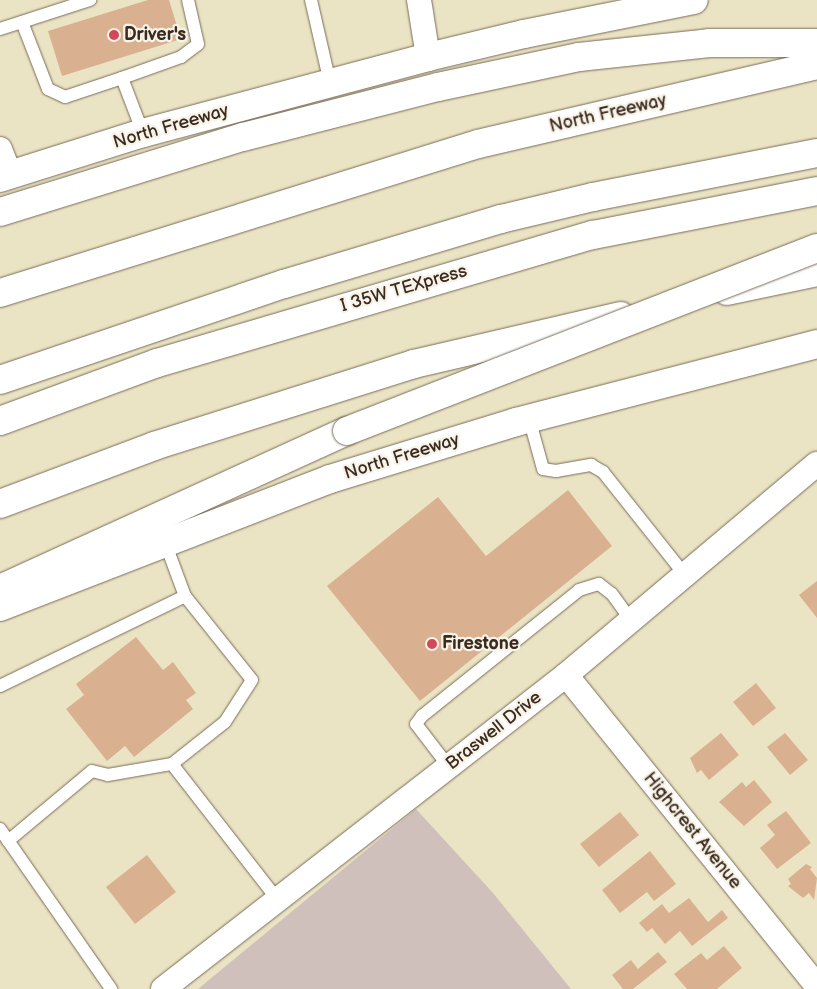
<!DOCTYPE html>
<style>
body{margin:0}
#map{position:relative;width:817px;height:989px;overflow:hidden;background:#ebe4c4;font-family:"Balsamiq Sans",sans-serif}
div>[style]{position:absolute}
[style*='--x']{left:calc(var(--x)*1px);top:calc(var(--y)*1px);width:calc(var(--w)*1px);rotate:calc(var(--a)*1deg)}
.industrial>*{inset:0;background:#d0c0bc}
.building>*{inset:0;background:#d9b190}
.roads{filter:drop-shadow(0 0 1px #796b58) drop-shadow(0 0 1px #796b58)}
.service>*{height:12px;margin:-6px;padding:0 6px;transform-origin:6px;border-radius:6px;background:#fff}
.minor>*{height:24px;margin:-12px;padding:0 12px;transform-origin:12px;border-radius:12px;background:#fff}
.secondary>*{height:28px;margin:-14px;padding:0 14px;transform-origin:14px;border-radius:14px;background:#fff}
.motorway>*{height:28px;margin:-14px;padding:0 14px;transform-origin:14px;border-radius:14px;background:#fff}
.bridges{filter:drop-shadow(0 0 1px #796b58) drop-shadow(0 0 1px #796b58)}
.motorway-bridge>*{height:28px;margin:-14px;padding:0 14px;transform-origin:14px;border-radius:14px;background:#fff}
.dots>*{width:14px;height:14px;translate:-50% -50%;box-sizing:border-box;border:2px solid #f7f3e8;border-radius:50%}
span{translate:-50% -50%;white-space:nowrap;text-align:center;line-height:1.15;-webkit-text-stroke:4.5px #f7f3e8;paint-order:stroke}
.poi-label{font-size:18px;color:#3b2a1e;font-weight:700}
.left{translate:0 -50%;text-align:left}
.street-label{font-size:18px;color:#3b2a1e}
</style>
<div id="map">
<div class="industrial">
<div style="clip-path:polygon(416px 809px,493px 893px,571px 989px,198px 989px)"></div>
</div>
<div class="building">
<div style="clip-path:polygon(148px 0,169px 0,181px 39px,62px 76px,48px 31px)"></div>
<div style="clip-path:polygon(568px 490px,612px 546px,420px 701px,327px 586px,438px 497px,486px 556px)"></div>
<div style="clip-path:polygon(817px 581px,817px 618px,799px 595px)"></div>
<div style="clip-path:polygon(136px 637px,163px 670px,173px 662px,196px 693px,186px 700px,193px 709px,134px 757px,125px 746px,107px 761px,66px 709px,84px 695px,76px 684px)"></div>
<div style="clip-path:polygon(756px 683px,776px 708px,753px 726px,733px 702px)"></div>
<div style="clip-path:polygon(721px 733px,739px 755px,709px 780px,701px 770px,697px 773px,690px 758px)"></div>
<div style="clip-path:polygon(785px 733px,808px 760px,790px 775px,767px 747px)"></div>
<div style="clip-path:polygon(754px 780px,772px 802px,744px 826px,719px 802px,742px 782px,746px 787px)"></div>
<div style="clip-path:polygon(786px 811px,811px 843px,777px 869px,760px 848px,775px 835px,767px 825px)"></div>
<div style="clip-path:polygon(620px 812px,639px 835px,599px 867px,580px 844px)"></div>
<div style="clip-path:polygon(650px 851px,676px 884px,654px 901px,647px 892px,620px 913px,602px 890px)"></div>
<div style="clip-path:polygon(147px 855px,176px 892px,135px 924px,106px 887px)"></div>
<div style="clip-path:polygon(806px 864px,812px 867px,810px 869px,817px 878px,814px 900px,809px 893px,803px 898px,788px 886px,791px 884px,788px 879px)"></div>
<div style="clip-path:polygon(689px 898px,708px 922px,722px 910px,728px 918px,692px 946px,680px 931px,665px 944px,652px 928px,647px 932px,639px 923px,662px 904px,669px 913px)"></div>
<div style="clip-path:polygon(724px 946px,742px 968px,717px 989px,687px 989px,674px 974px,701px 953px,707px 960px)"></div>
<div style="clip-path:polygon(658px 952px,667px 962px,633px 989px,623px 989px,612px 975px,631px 960px,638px 969px)"></div>
</div>
<div class="roads">
<div class="service">
<div style="--x:311;--y:0;--w:85;--a:77.1"></div>
<div style="--x:22;--y:22;--w:72;--a:68.8"></div>
<div style="--x:48;--y:89;--w:19;--a:25"></div>
<div style="--x:65;--y:97;--w:60;--a:-18.4"></div>
<div style="--x:0;--y:29;--w:95;--a:-17.9"></div>
<div style="--x:143;--y:133;--w:59;--a:-110.9"></div>
<div style="--x:122;--y:78;--w:63;--a:-19.6"></div>
<div style="--x:181;--y:57;--w:21;--a:-37"></div>
<div style="--x:198;--y:44;--w:45;--a:-102.8"></div>
<div style="--x:529;--y:418;--w:53;--a:74.6"></div>
<div style="--x:543;--y:469;--w:13;--a:9"></div>
<div style="--x:556;--y:471;--w:36;--a:-10"></div>
<div style="--x:591;--y:465;--w:14;--a:30"></div>
<div style="--x:603;--y:472;--w:132;--a:51.5"></div>
<div style="--x:166;--y:545;--w:54;--a:69.6"></div>
<div style="--x:185;--y:596;--w:107;--a:51.4"></div>
<div style="--x:252;--y:680;--w:50;--a:122.7"></div>
<div style="--x:225;--y:722;--w:68;--a:141.6"></div>
<div style="--x:172;--y:764;--w:172;--a:52.1"></div>
<div style="--x:0;--y:686;--w:206;--a:-25.9"></div>
<div style="--x:449;--y:767;--w:54;--a:-127.5"></div>
<div style="--x:416;--y:724;--w:10;--a:-53"></div>
<div style="--x:422;--y:716;--w:201;--a:-38.7"></div>
<div style="--x:579;--y:590;--w:21;--a:-17"></div>
<div style="--x:599;--y:584;--w:16;--a:38"></div>
<div style="--x:612;--y:594;--w:32;--a:54"></div>
<div style="--x:0;--y:829;--w:195;--a:55.2"></div>
<div style="--x:8;--y:841;--w:109;--a:-39.8"></div>
<div style="--x:92;--y:771;--w:16;--a:14"></div>
<div style="--x:108;--y:775;--w:65;--a:-9.8"></div>
</div>
<div class="minor">
<div style="--x:419;--y:0;--w:58;--a:81"></div>
<div style="--x:0;--y:149;--w:28;--a:69"></div>
<div style="--x:566;--y:675;--w:400;--a:51.1"></div>
<div style="--x:163;--y:989;--w:511;--a:-37.92"></div>
<div style="--x:566;--y:675;--w:328;--a:-40.1"></div>
</div>
<div class="secondary">
<div style="--x:0;--y:178;--w:150;--a:-17.5"></div>
<div style="--x:143;--y:133;--w:295;--a:-14.9"></div>
<div style="--x:428;--y:57;--w:99;--a:-13.5"></div>
<div style="--x:524;--y:34;--w:173;--a:-11.3"></div>
<div style="--x:0;--y:607;--w:354;--a:-21.2"></div>
<div style="--x:330;--y:479;--w:195;--a:-17"></div>
<div style="--x:516;--y:422;--w:311;--a:-14.5"></div>
</div>
<div class="motorway">
<div style="--x:0;--y:212;--w:254;--a:-17.2"></div>
<div style="--x:243;--y:137;--w:201;--a:-14.4"></div>
<div style="--x:438;--y:87;--w:144;--a:-12"></div>
<div style="--x:579;--y:57;--w:131;--a:-6.1"></div>
<div style="--x:709;--y:43;--w:108;--a:0"></div>
<div style="--x:727;--y:291;--w:92;--a:-11.9"></div>
<div style="--x:0;--y:293;--w:501;--a:-17.31"></div>
<div style="--x:478;--y:144;--w:348;--a:-13.1"></div>
<div style="--x:0;--y:380;--w:300;--a:-18.7"></div>
<div style="--x:284;--y:284;--w:227;--a:-16.7"></div>
<div style="--x:501;--y:219;--w:95;--a:-13.4"></div>
<div style="--x:593;--y:197;--w:228;--a:-11.1"></div>
<div style="--x:0;--y:421;--w:167;--a:-20.3"></div>
<div style="--x:157;--y:363;--w:454;--a:-16.4"></div>
<div style="--x:593;--y:235;--w:228;--a:-11.1"></div>
<div style="--x:0;--y:504;--w:165;--a:-20.6"></div>
<div style="--x:154;--y:446;--w:273;--a:-17.5"></div>
<div style="--x:414;--y:364;--w:212;--a:-13.1"></div>
<div style="--x:0;--y:589;--w:381;--a:-24.5"></div>
</div>
</div>
<div class="bridges">
<div class="motorway-bridge">
<div style="--x:347;--y:431;--w:504;--a:-21.27"></div>
</div>
</div>
<div class="dots">
<div style="left:114px;top:35px;background:#d1495b"></div>
<div style="left:432px;top:644px;background:#d1495b"></div>
</div>
<div class="poi-label">
<span class="left" style="left:124px;top:35px">Driver's</span>
<span class="left" style="left:442px;top:644px">Firestone</span>
</div>
<div class="street-label">
<span style="left:608px;top:114px;rotate:-13deg">North Freeway</span>
<span style="left:171px;top:127px;rotate:-16deg">North Freeway</span>
<span style="left:404px;top:289px;rotate:-16deg">I 35W TEXpress</span>
<span style="left:402px;top:457px;rotate:-17deg">North Freeway</span>
<span style="left:494px;top:731px;rotate:-38deg">Braswell Drive</span>
<span style="left:692px;top:831px;rotate:51deg">Highcrest Avenue</span>
</div>
</div>
